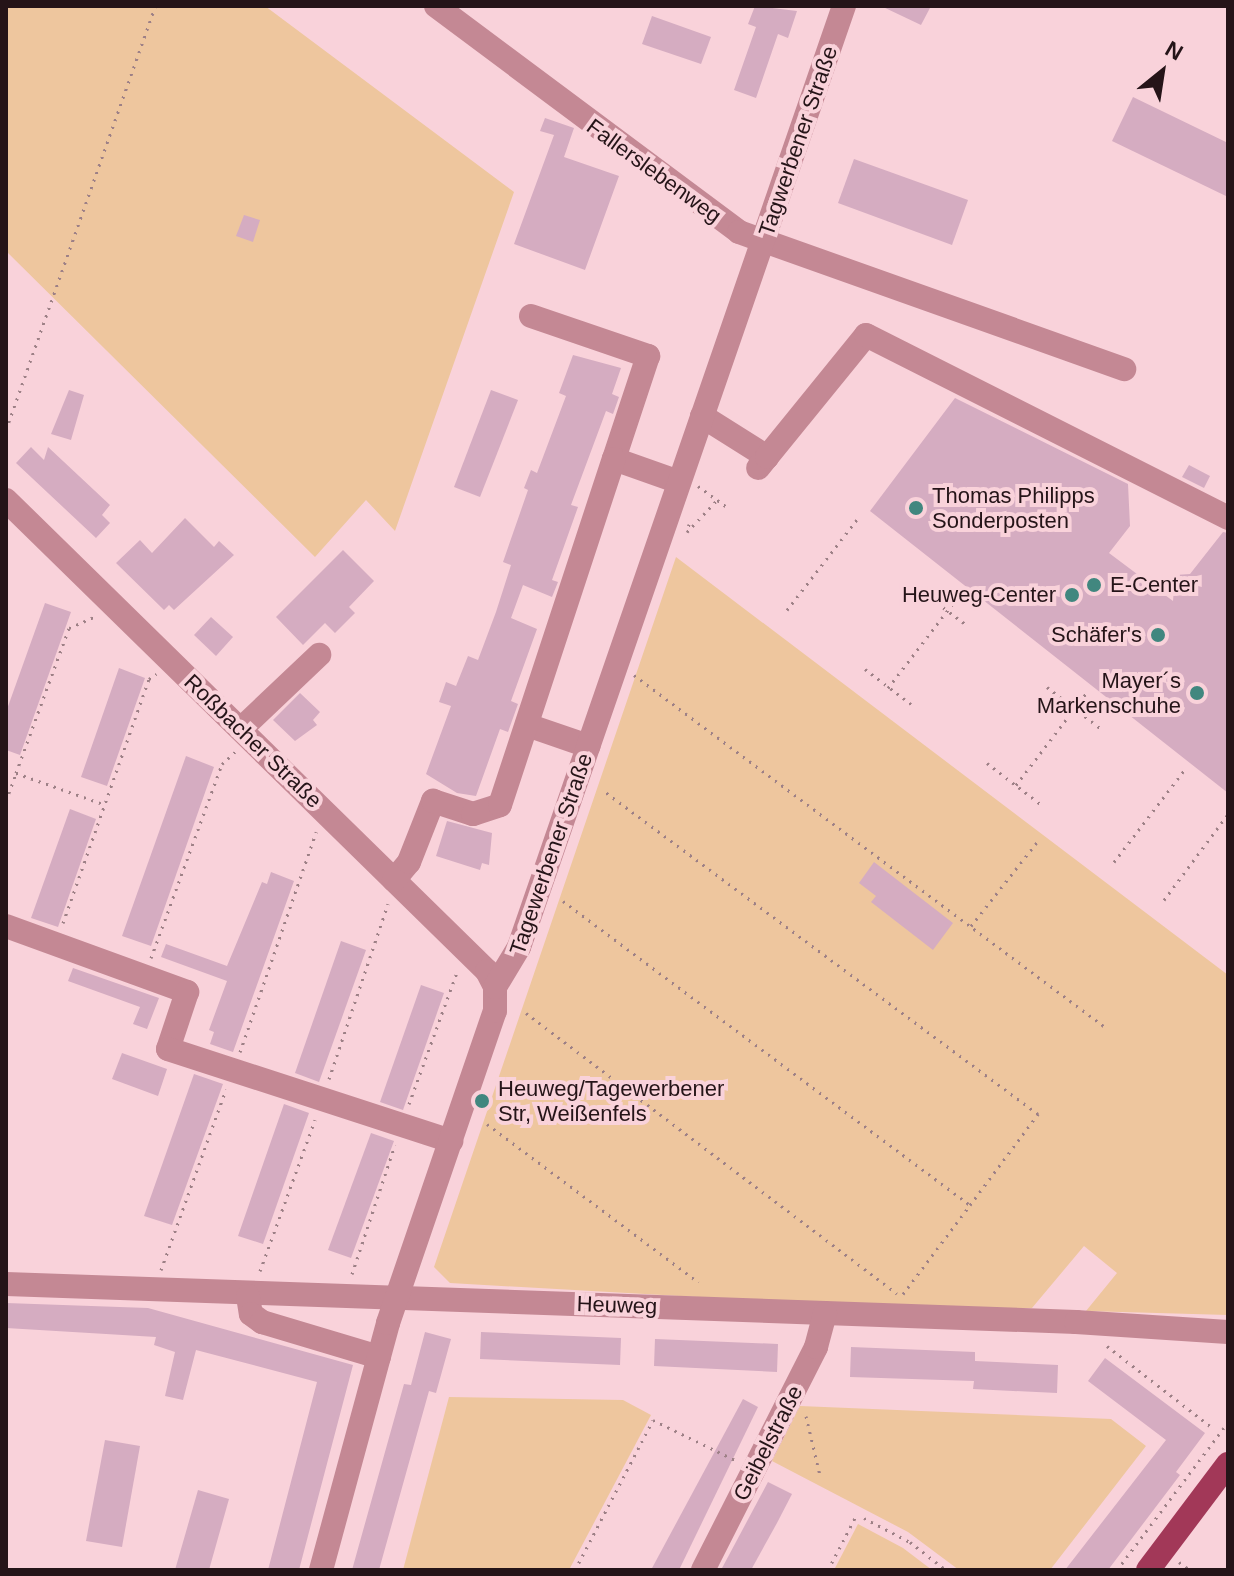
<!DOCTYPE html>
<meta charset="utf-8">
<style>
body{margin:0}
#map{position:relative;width:1234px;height:1576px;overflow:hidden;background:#f9d2da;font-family:Helvetica,sans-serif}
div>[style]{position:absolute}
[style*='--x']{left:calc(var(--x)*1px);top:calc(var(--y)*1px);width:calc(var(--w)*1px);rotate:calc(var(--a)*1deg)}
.green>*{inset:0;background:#eec69e}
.building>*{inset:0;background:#d5acc1}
.path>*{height:3px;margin-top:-1.5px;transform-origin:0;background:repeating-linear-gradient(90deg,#9d8086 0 2px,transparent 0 8px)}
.minor>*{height:24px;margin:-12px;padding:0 12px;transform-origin:12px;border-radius:12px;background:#c48894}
.major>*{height:24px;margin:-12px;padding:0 12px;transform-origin:12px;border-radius:12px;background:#a23858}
.dots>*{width:22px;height:22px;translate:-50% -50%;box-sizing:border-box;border:4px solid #f9d2da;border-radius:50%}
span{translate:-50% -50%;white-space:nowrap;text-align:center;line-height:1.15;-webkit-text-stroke:8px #f9d2da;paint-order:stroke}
.street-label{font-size:22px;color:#251418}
.poi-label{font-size:22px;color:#251418}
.left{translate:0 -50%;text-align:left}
.right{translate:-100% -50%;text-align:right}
.frame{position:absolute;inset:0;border:8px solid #251418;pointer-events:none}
.north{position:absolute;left:1122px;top:32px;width:80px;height:80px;-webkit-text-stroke:6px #f9d2da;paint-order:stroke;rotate:30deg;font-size:22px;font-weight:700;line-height:32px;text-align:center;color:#251418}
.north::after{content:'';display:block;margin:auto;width:28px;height:36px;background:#251418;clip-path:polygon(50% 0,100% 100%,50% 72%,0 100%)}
</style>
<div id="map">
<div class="green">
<div style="clip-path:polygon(6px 6px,265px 6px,514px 192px,395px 531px,366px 500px,315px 557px,6px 251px)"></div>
<div style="clip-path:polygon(676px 557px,1228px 975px,1228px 1315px,1086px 1311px,1117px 1273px,1084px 1246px,1032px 1308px,893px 1308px,450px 1283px,434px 1267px)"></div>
<div style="clip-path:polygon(449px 1397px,623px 1400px,651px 1415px,569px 1570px,403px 1570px)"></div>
<div style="clip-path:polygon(800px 1406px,1111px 1419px,1146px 1446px,1050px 1570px,959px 1570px,908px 1532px,772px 1461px)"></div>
<div style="clip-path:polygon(858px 1524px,903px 1548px,932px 1570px,834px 1570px)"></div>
</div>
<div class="building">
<div style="clip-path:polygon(755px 6px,797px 11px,788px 38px,778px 34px,756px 98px,734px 90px,756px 27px,748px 24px)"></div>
<div style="clip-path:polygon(881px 6px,931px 6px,921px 25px)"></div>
<div style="clip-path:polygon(652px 16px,711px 37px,701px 64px,642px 44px)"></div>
<div style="clip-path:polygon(1133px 97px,1228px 143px,1228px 197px,1112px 141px)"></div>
<div style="clip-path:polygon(545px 118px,574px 128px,564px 157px,619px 176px,585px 270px,514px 244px,554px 135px,540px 131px)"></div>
<div style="clip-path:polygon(854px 159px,968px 200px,952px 245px,838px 203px)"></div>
<div style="clip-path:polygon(244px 215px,260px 220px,253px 242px,236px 236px)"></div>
<div style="clip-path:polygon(573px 355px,621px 368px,612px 394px,619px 397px,613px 414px,606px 411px,571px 505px,578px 507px,552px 580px,558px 582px,552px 597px,523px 585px,511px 618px,537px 629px,511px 701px,518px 704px,508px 732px,500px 729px,476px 796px,457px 793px,426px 774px,451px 706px,439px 702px,446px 682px,456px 686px,468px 656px,478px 660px,496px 612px,511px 565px,503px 562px,528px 490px,524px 488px,531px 470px,537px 473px,566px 396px,559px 393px)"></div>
<div style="clip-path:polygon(69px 390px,84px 395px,71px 440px,51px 434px)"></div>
<div style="clip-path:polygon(491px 390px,518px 400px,480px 497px,454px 487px)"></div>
<div style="clip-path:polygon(955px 398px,1128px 484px,1130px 526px,1109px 553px,1173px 601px,1175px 575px,1190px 574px,1223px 532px,1228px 533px,1228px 793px,870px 511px)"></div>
<div style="clip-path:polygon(31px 447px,44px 460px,48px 447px,110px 505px,102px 515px,110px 523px,96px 538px,16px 463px)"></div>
<div style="clip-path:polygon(1189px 465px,1210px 476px,1204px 488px,1182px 477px)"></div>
<div style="clip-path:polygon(185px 518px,214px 547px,219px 541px,234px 555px,174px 610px,169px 605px,164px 610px,116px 563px,140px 540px,152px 553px)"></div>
<div style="clip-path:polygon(343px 550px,374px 581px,349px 607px,355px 613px,335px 633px,325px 623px,303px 645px,276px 617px)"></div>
<div style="clip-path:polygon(45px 603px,71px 612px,20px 755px,6px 750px,6px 712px)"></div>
<div style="clip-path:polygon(211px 617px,233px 637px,216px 656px,194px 635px)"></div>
<div style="clip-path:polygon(119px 668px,145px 678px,107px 786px,81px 777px)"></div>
<div style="clip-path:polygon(300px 693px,320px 712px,313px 720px,317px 725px,295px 741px,273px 720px)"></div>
<div style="clip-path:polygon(186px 756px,214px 767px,151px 946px,122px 936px)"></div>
<div style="clip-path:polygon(70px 809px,96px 819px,58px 927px,31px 918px)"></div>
<div style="clip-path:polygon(447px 821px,492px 833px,489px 865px,482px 863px,480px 870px,436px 856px)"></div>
<div style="clip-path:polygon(874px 862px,953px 923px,933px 950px,871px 902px,876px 896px,859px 883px)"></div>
<div style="clip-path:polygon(271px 872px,294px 881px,233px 1052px,210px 1044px,214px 1032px,209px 1030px,227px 981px,161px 957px,166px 944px,227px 966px,262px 882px,267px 884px)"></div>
<div style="clip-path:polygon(341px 941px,366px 950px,319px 1082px,295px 1073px)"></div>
<div style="clip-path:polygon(73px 968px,159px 998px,147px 1029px,133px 1024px,140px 1007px,68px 981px)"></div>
<div style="clip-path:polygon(421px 985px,444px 993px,403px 1110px,380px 1102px)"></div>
<div style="clip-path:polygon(122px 1053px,167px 1069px,158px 1096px,112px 1079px)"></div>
<div style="clip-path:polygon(194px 1074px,223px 1084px,172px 1225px,144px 1216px)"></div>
<div style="clip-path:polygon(284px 1104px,309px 1113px,263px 1244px,238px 1236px)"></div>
<div style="clip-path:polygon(371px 1133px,394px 1141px,351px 1258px,328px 1250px)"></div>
<div style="clip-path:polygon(6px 1303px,148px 1308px,353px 1365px,299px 1570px,268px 1570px,317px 1382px,196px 1350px,183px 1400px,165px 1396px,175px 1352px,154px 1345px,156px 1337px,6px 1328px)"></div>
<div style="clip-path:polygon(425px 1332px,451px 1339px,436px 1393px,429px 1391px,379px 1570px,352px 1570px,404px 1384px,411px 1385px)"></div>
<div style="clip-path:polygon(481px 1332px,621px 1338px,620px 1365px,480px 1359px)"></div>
<div style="clip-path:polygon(655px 1339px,778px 1344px,777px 1372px,654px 1366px)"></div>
<div style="clip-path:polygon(851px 1347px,975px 1352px,975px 1361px,1058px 1365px,1057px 1393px,973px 1389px,974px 1381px,850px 1377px)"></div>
<div style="clip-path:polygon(1105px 1358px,1205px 1433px,1176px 1472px,1180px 1475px,1108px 1570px,1065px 1570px,1166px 1440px,1088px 1381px)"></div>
<div style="clip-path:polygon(743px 1399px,758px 1407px,679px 1570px,651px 1570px)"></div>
<div style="clip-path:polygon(105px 1440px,140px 1446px,122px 1547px,86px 1541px)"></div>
<div style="clip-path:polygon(768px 1482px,792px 1494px,777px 1523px,751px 1570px,721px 1570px)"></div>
<div style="clip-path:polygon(198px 1490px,229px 1499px,209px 1570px,175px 1570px)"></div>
</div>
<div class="path">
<div style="--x:6;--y:430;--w:449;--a:-70.6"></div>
<div style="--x:698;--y:486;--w:37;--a:36"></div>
<div style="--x:689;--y:524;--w:8;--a:104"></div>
<div style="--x:687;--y:532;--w:44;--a:-46.8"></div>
<div style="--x:924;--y:593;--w:55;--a:36.9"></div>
<div style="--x:787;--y:610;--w:118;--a:-52.3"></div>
<div style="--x:865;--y:669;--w:58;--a:37.3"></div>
<div style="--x:634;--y:675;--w:588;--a:36.77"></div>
<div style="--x:1047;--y:687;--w:67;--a:37.7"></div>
<div style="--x:888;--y:688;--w:120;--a:-52.5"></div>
<div style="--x:987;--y:763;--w:71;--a:37.5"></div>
<div style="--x:16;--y:773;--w:154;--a:-69.9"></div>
<div style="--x:69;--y:628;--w:27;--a:-24"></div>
<div style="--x:1016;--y:785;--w:117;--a:-52.6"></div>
<div style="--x:6;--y:801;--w:30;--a:-70"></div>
<div style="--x:16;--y:773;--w:92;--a:19.6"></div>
<div style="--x:1114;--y:862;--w:117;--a:-52.6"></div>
<div style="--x:1164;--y:900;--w:107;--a:-53.3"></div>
<div style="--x:563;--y:901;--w:508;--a:36.76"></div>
<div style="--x:970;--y:1205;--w:114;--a:-53.2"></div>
<div style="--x:1038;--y:1114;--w:541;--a:-143.34"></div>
<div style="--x:63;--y:923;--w:259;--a:-70.6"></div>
<div style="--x:149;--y:679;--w:9;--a:-36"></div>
<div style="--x:971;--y:926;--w:108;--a:-51.8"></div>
<div style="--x:151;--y:958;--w:207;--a:-69.9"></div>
<div style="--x:222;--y:764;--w:18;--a:-43"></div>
<div style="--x:526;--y:1013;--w:465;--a:37.1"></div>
<div style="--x:240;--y:1052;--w:233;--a:-70.9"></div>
<div style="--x:329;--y:1079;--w:185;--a:-71.4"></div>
<div style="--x:409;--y:1104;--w:140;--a:-70"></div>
<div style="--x:487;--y:1124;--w:264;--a:36.8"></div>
<div style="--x:161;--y:1270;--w:192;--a:-70.2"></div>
<div style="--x:260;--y:1271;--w:161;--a:-70"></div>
<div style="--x:352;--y:1274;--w:136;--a:-71.6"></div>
<div style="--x:903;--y:1294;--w:111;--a:-53"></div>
<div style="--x:1107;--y:1346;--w:135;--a:37.8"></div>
<div style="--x:806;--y:1416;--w:61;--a:76.7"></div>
<div style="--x:864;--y:1518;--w:52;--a:27.6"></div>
<div style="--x:910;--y:1542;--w:46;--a:37.9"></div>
<div style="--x:1179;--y:1562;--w:14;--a:36"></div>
<div style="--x:575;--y:1570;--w:169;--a:-62.5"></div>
<div style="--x:653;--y:1420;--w:91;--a:26"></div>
<div style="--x:828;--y:1570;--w:63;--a:-62.6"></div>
<div style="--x:1117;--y:1570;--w:185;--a:-53.1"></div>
</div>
<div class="minor">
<div style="--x:436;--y:6;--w:378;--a:36.7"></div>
<div style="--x:739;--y:232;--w:409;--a:19.6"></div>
<div style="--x:531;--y:316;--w:124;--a:18.9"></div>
<div style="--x:648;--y:356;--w:108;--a:108.3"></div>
<div style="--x:614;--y:459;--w:69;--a:19.5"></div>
<div style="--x:702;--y:416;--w:77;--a:32.2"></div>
<div style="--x:767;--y:457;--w:14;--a:129"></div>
<div style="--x:767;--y:457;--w:157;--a:-50.9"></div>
<div style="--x:866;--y:335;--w:406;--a:26.8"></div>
<div style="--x:6;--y:500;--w:673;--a:44.4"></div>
<div style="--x:487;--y:971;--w:18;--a:63"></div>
<div style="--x:527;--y:725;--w:65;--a:19"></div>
<div style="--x:241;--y:729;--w:108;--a:-43.5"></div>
<div style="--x:394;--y:880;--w:23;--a:-50"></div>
<div style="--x:409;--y:862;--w:66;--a:-68.5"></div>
<div style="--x:433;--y:801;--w:42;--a:18"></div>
<div style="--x:473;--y:814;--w:28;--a:-18"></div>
<div style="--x:500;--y:805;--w:364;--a:-71.8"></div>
<div style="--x:6;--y:926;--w:193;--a:20"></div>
<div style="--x:187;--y:992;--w:60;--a:108.4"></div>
<div style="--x:168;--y:1049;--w:298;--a:18"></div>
<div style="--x:6;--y:1284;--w:1071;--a:2.03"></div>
<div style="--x:1076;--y:1322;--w:152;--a:3.8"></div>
<div style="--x:248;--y:1296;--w:18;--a:81"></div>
<div style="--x:251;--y:1314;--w:14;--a:36"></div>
<div style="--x:262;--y:1322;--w:122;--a:16.7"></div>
<div style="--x:321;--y:1570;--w:256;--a:-74.8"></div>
<div style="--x:388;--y:1323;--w:330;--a:-71.1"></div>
<div style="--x:495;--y:1011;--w:24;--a:-90"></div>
<div style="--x:495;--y:987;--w:47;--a:-59"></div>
<div style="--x:519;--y:947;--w:996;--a:-70.95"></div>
<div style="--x:703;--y:1570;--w:250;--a:-63.1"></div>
<div style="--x:816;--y:1347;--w:35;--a:-75"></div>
</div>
<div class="major">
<div style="--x:1148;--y:1570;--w:133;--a:-53"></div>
</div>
<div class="dots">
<div style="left:916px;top:508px;background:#41877f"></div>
<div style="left:1094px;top:585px;background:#41877f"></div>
<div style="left:1072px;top:595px;background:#41877f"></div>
<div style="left:1158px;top:635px;background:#41877f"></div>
<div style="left:1197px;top:693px;background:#41877f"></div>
<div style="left:482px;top:1101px;background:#41877f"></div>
</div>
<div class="street-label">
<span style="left:798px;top:141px;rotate:-71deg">Tagwerbener Straße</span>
<span style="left:654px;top:171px;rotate:36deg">Fallerslebenweg</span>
<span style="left:253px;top:741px;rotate:44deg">Roßbacher Straße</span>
<span style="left:551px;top:854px;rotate:-71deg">Tagewerbener Straße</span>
<span style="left:617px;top:1305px;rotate:2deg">Heuweg</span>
<span style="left:768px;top:1443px;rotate:-63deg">Geibelstraße</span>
</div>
<div class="poi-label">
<span class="left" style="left:932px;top:508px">Thomas Philipps<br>Sonderposten</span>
<span class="left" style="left:1110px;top:585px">E-Center</span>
<span class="right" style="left:1056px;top:595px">Heuweg-Center</span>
<span class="right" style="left:1142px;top:635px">Schäfer's</span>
<span class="right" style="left:1181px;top:693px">Mayer´s<br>Markenschuhe</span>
<span class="left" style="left:498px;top:1101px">Heuweg/Tagewerbener<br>Str, Weißenfels</span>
</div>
<div class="frame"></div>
<div class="north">N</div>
</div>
